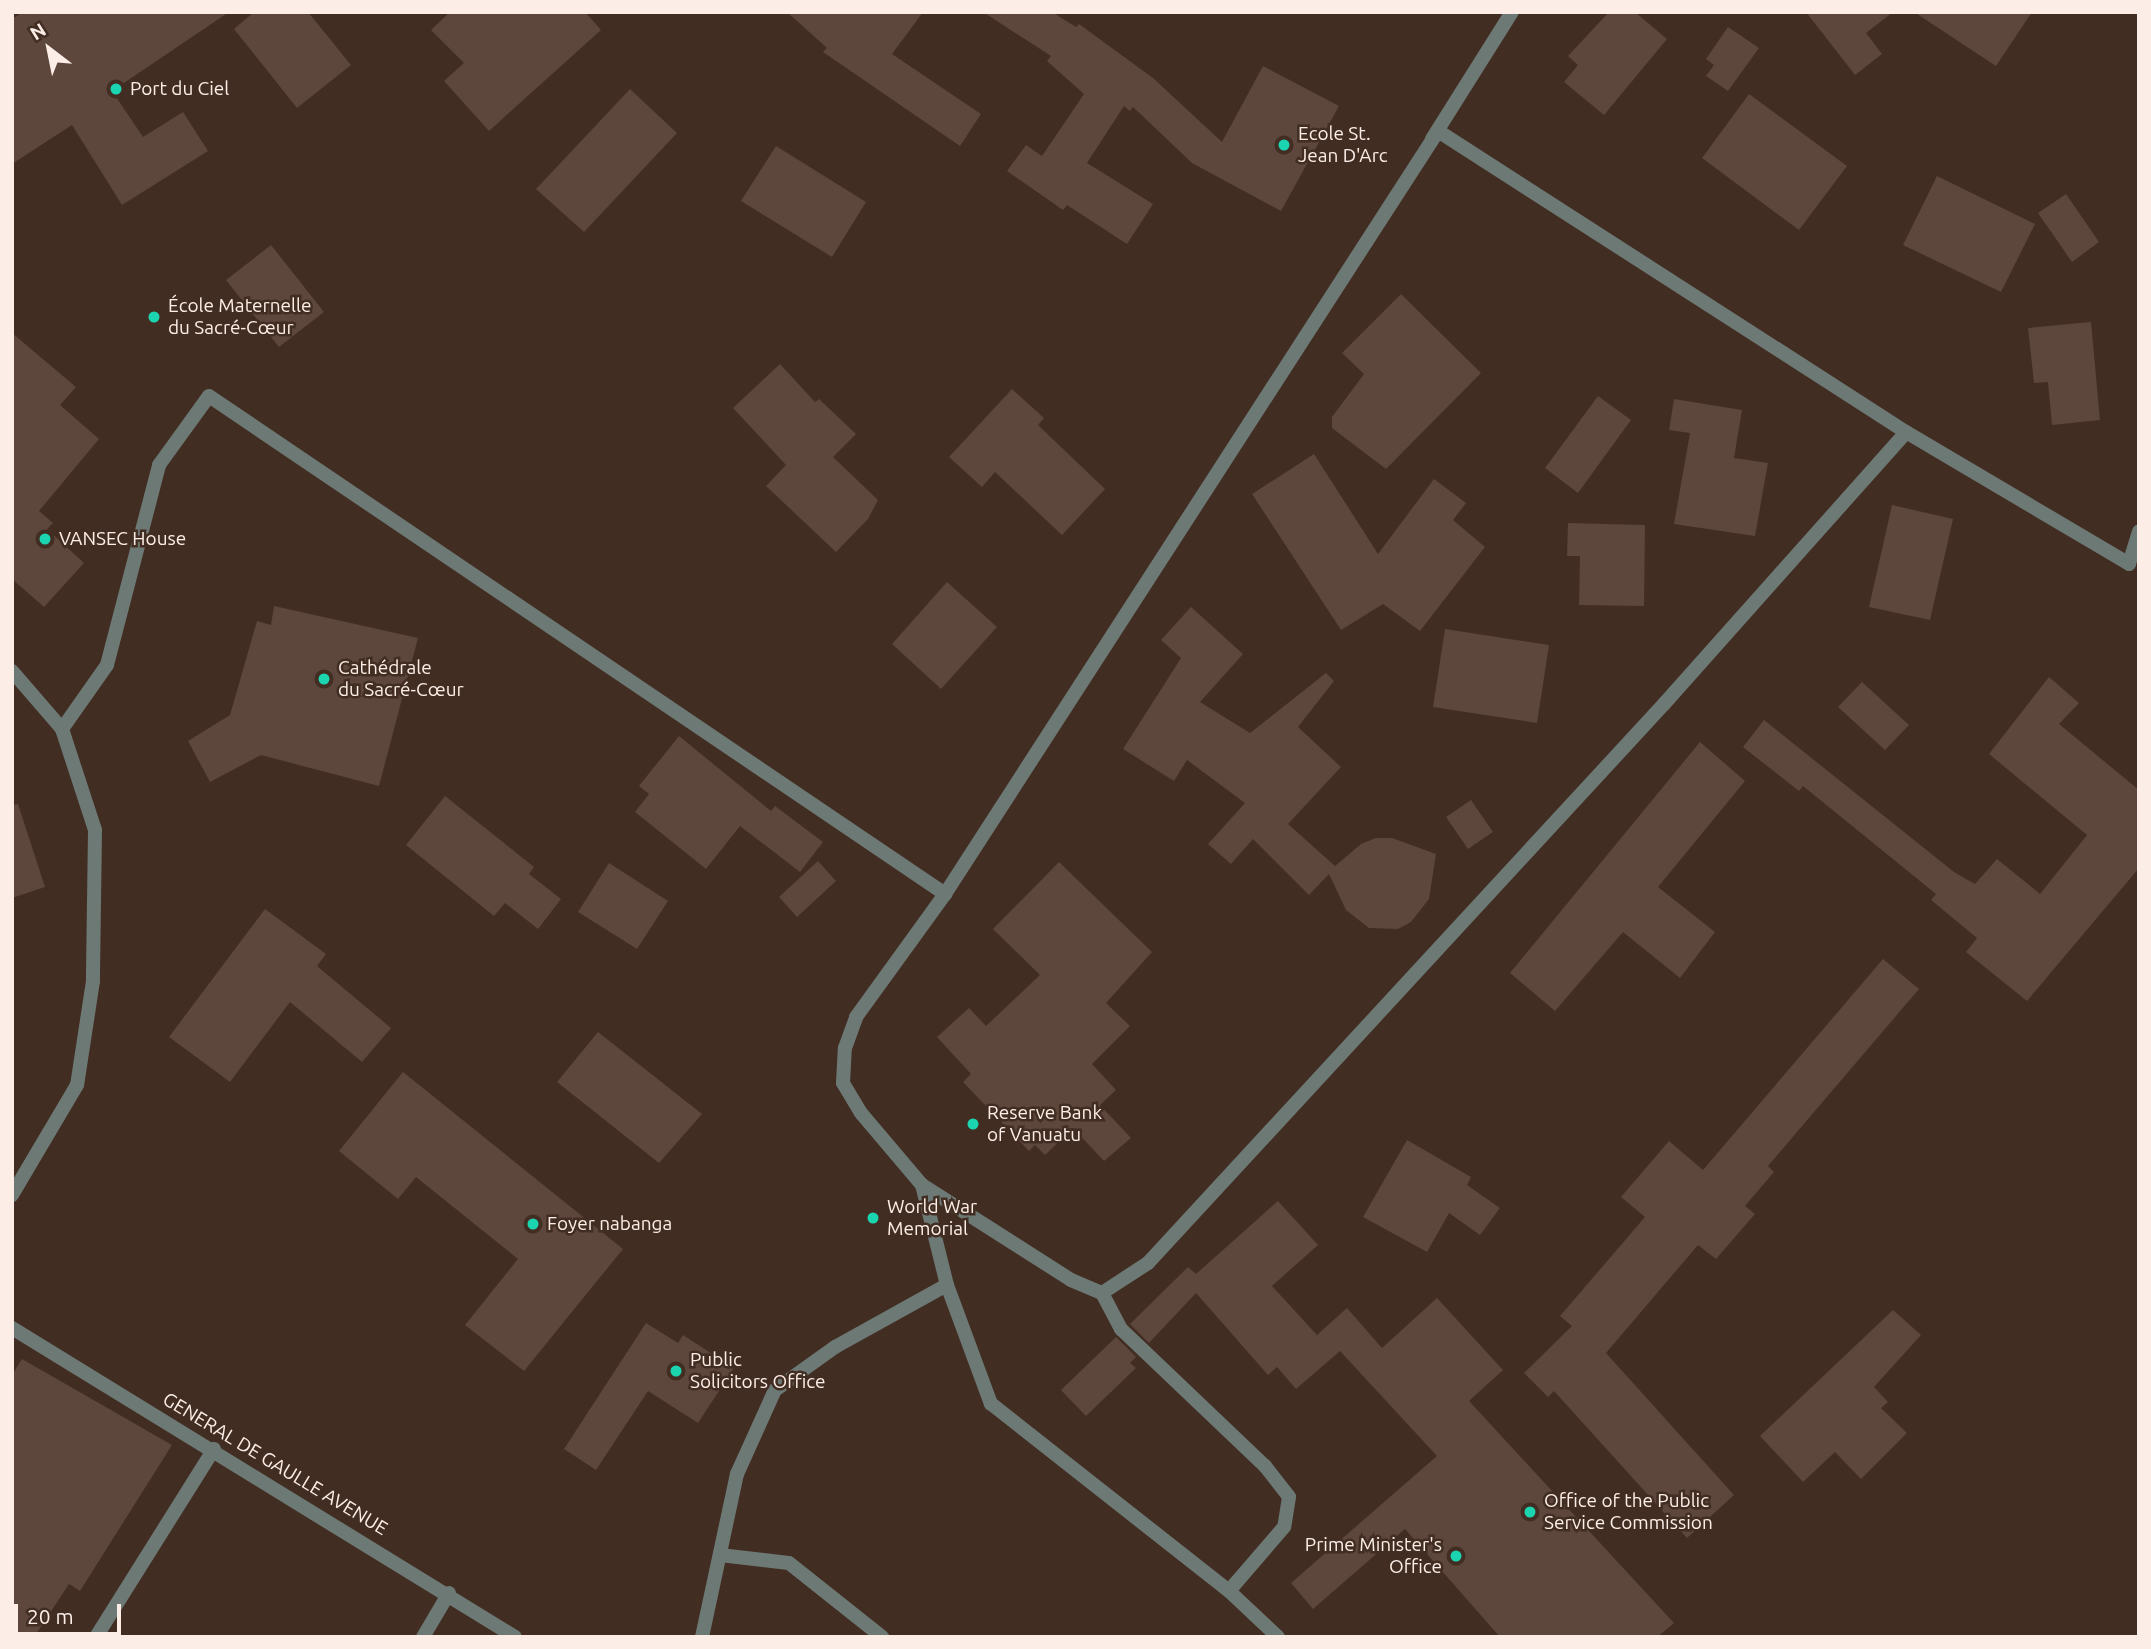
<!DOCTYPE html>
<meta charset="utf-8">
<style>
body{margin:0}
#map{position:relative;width:2151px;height:1649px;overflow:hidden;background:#422d22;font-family:Ubuntu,sans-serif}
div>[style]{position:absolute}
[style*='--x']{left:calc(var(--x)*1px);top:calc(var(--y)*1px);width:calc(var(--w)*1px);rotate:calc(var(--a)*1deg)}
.building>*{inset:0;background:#5d463b}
.lane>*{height:14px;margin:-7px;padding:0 7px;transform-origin:7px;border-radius:7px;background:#6d7975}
.street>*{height:14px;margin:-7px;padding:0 7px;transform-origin:7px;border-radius:7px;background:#6d7975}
.dots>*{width:19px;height:19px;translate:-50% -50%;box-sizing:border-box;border:4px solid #422d22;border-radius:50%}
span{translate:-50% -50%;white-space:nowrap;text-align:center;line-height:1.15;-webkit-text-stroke:5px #422d22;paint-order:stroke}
.poi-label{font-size:19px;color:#fceee7}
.left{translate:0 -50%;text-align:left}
.right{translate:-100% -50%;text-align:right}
.street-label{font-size:19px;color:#fceee7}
.frame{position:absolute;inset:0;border:14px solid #fceee7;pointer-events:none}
.north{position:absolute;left:14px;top:14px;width:70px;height:70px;-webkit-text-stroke:5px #422d22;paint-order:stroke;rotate:328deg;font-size:19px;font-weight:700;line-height:28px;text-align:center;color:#fceee7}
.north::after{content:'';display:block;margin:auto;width:24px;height:32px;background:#fceee7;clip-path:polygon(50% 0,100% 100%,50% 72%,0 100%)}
.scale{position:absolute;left:14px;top:1604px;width:107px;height:32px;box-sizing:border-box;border:4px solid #fceee7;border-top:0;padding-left:9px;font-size:21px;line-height:24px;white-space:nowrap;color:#fceee7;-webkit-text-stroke:5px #422d22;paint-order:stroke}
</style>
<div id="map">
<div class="building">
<div style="clip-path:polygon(23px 12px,229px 12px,112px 91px,143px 137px,183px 112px,208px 151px,122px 205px,72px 125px,12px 164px,12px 19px)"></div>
<div style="clip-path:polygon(254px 12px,308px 12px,351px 65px,297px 108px,234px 29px)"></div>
<div style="clip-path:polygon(450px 12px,585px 12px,601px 30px,489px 131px,444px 81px,464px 63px,431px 30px)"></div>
<div style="clip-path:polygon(787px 12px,923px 12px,892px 54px,981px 114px,960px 146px,823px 52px,827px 48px)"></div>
<div style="clip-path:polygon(983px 12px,1052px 12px,1076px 27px,1079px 24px,1153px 78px,1222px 142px,1263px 66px,1339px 106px,1281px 211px,1192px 163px,1133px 107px,1130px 111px,1124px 106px,1087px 163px,1153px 204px,1127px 244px,1067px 205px,1063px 210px,1007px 171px,1026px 145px,1042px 156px,1084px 94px,1047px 61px,1051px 56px)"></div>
<div style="clip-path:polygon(1609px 12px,1635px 12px,1667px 39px,1604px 115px,1564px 82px,1578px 65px,1568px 56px)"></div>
<div style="clip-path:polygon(1806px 12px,1893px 12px,1866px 33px,1882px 54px,1855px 75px)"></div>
<div style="clip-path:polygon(1914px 12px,2032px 12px,1996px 66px)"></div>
<div style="clip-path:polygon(1728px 27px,1759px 48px,1728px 91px,1706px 76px,1714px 65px,1706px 59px)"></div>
<div style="clip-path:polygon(630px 89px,677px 133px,584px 232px,536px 189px)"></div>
<div style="clip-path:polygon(1749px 94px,1847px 166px,1799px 230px,1702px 158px)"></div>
<div style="clip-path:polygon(776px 146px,866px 202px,832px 257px,741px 201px)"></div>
<div style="clip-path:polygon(1937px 176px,2035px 224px,2001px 292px,1903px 245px)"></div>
<div style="clip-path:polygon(2066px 194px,2099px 242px,2072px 262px,2038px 213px)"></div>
<div style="clip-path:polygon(271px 245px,324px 312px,279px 347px,226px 280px)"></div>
<div style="clip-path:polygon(1401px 294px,1481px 373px,1386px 469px,1332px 428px,1332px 417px,1364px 374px,1342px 353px)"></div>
<div style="clip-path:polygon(2091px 322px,2100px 420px,2052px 425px,2048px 382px,2034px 383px,2028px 328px)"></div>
<div style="clip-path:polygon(12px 333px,76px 387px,60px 405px,99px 439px,39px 511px,53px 523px,47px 529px,84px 563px,44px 607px,12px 579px)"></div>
<div style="clip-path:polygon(780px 364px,815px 402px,819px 399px,856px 434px,833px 457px,878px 500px,868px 519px,836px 552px,766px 486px,786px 465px,733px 408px)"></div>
<div style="clip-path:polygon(1012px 389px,1044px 418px,1038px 425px,1105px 489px,1062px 535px,995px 472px,982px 487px,949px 457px)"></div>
<div style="clip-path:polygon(1598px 396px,1631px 420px,1578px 493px,1545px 468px)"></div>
<div style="clip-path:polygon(1674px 399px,1742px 410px,1734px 458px,1768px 463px,1755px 536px,1674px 524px,1690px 433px,1669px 430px)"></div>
<div style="clip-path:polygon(1314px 454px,1378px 554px,1434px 479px,1466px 503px,1453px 520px,1485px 547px,1420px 631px,1383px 604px,1341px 630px,1252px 494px)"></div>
<div style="clip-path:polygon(1892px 505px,1953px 519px,1930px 620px,1869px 607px)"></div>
<div style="clip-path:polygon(1568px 523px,1645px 525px,1644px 606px,1579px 605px,1580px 556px,1567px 556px)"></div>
<div style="clip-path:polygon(947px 582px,997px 627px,941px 689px,892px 644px)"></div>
<div style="clip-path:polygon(274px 606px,418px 638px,379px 786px,261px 755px,210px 782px,188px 741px,230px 715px,257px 621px,271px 625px)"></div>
<div style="clip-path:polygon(1191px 607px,1243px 654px,1200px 702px,1250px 733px,1326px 673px,1334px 681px,1298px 727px,1341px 767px,1288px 824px,1335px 866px,1361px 844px,1376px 838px,1392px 838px,1436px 854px,1429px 899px,1411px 922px,1398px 929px,1369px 928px,1346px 910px,1329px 874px,1309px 895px,1253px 839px,1231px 864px,1208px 844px,1245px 803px,1187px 760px,1174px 781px,1123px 749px,1181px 658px,1161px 640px)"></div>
<div style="clip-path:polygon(1445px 629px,1549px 645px,1537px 723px,1433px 707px)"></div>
<div style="clip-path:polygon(2049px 677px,2079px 703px,2059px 724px,2139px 790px,2139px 868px,2027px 1001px,1966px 952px,1977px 938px,1931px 900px,1936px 894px,1803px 786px,1799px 791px,1743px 747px,1764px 720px,1954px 872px,1975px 884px,1997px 859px,2040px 894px,2087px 835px,1989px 754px)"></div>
<div style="clip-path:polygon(1862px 682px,1909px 725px,1885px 750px,1838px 707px)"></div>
<div style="clip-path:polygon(679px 736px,771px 811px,775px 806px,823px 842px,800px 872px,740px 826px,706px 869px,635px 812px,649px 794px,639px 786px)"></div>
<div style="clip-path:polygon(1700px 742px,1745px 781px,1658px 887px,1715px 932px,1680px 978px,1623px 932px,1555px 1011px,1510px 973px)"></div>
<div style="clip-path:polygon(445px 796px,534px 867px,529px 874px,561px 899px,538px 929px,505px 903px,494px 916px,406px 845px)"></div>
<div style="clip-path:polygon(1471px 800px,1493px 832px,1468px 849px,1446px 817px)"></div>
<div style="clip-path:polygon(18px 804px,45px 887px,12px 898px,12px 805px)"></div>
<div style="clip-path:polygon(818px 861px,836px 881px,797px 917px,779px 897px)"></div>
<div style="clip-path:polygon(1059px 862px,1152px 952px,1106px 1003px,1130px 1026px,1092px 1064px,1116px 1090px,1100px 1105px,1131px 1138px,1104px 1161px,1073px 1128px,1045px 1155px,1035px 1145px,1029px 1151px,963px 1082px,971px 1074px,937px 1037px,969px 1008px,986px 1026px,1040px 975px,993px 929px)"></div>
<div style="clip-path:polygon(609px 863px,668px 901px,637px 949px,578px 912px)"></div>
<div style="clip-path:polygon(265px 909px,326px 954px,317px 966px,391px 1028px,362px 1062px,290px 1002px,230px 1082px,169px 1037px)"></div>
<div style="clip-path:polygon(1883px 959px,1919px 989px,1768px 1166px,1774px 1172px,1745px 1206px,1755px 1214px,1716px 1259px,1698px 1245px,1606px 1353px,1734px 1495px,1687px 1538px,1554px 1391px,1548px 1397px,1524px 1373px,1572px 1326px,1560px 1316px,1645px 1217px,1621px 1197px,1669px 1141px,1703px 1170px)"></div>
<div style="clip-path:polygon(598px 1032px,702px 1114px,659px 1163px,557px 1082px)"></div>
<div style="clip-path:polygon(403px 1072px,623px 1249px,524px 1371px,465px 1325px,518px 1259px,416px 1177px,398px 1199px,339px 1151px)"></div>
<div style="clip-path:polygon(1407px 1140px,1471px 1177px,1467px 1185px,1500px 1208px,1480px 1235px,1449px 1213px,1427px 1252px,1363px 1217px)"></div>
<div style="clip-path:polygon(1278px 1201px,1318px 1245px,1272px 1286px,1317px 1335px,1347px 1308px,1382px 1348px,1437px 1298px,1503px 1370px,1469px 1401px,1674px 1623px,1657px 1637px,1500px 1637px,1405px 1529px,1313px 1609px,1291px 1583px,1437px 1456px,1340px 1351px,1296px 1389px,1277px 1367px,1268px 1375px,1196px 1293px,1149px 1343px,1130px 1324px,1188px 1267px,1196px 1274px)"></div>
<div style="clip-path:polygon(1893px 1310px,1921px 1335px,1874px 1387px,1888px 1402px,1881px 1408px,1907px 1433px,1861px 1479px,1835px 1452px,1803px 1482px,1760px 1436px)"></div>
<div style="clip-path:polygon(646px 1323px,678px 1343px,683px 1335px,734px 1368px,698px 1423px,648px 1391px,596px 1470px,564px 1449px)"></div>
<div style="clip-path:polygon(1116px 1337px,1136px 1357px,1130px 1363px,1136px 1368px,1086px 1416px,1061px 1390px)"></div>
<div style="clip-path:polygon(22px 1359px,172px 1445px,80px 1591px,69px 1584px,34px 1637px,12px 1637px,12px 1375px)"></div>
</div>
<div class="lane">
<div style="--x:1229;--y:1591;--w:67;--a:43.2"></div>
</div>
<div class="street">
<div style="--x:1432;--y:139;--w:150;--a:-57.8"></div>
<div style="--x:12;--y:671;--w:77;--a:49.2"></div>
<div style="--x:62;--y:729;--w:106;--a:71.9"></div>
<div style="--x:95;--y:830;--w:151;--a:90.8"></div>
<div style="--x:93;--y:981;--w:105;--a:98.7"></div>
<div style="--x:77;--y:1085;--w:128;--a:120.6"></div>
<div style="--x:62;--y:729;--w:78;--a:-54.9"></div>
<div style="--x:107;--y:665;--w:207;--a:-75.4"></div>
<div style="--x:159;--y:465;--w:85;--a:-54.1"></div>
<div style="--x:209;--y:396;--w:889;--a:34.08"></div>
<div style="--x:922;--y:1185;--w:177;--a:32.5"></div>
<div style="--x:1071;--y:1280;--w:34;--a:23"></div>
<div style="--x:1102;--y:1293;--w:41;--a:62.2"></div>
<div style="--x:1121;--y:1329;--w:199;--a:43.6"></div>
<div style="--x:1265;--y:1466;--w:39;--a:52"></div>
<div style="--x:1289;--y:1497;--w:30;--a:99"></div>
<div style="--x:1284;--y:1527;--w:84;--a:130.7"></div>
<div style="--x:1229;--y:1591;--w:303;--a:-141.8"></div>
<div style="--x:991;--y:1404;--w:127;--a:-110.3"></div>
<div style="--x:947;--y:1285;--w:103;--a:-104"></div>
<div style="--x:922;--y:1185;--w:94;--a:-130.3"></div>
<div style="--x:861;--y:1113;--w:35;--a:-121"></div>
<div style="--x:843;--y:1083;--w:35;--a:-87"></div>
<div style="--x:845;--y:1048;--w:33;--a:-70"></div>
<div style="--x:856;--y:1017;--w:152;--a:-54.1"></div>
<div style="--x:945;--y:894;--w:908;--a:-57.13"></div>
<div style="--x:1438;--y:131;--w:556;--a:32.75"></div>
<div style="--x:1906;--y:432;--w:259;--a:30.6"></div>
<div style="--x:2129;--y:564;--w:34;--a:-73"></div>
<div style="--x:1102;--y:1293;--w:55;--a:-33.1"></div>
<div style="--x:1148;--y:1263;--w:761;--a:-47.29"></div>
<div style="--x:1664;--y:704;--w:364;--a:-48.3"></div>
<div style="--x:12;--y:1328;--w:590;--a:31.56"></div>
<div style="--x:720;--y:1555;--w:69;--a:6.6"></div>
<div style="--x:789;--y:1563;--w:119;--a:38.5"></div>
<div style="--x:96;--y:1637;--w:222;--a:-57.9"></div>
<div style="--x:423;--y:1637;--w:51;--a:-59.4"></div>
<div style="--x:702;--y:1637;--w:167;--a:-77.9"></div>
<div style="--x:737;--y:1474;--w:92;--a:-65.7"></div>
<div style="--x:775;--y:1390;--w:74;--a:-35.6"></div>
<div style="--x:835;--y:1347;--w:128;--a:-29"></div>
</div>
<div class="dots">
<div style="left:116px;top:89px;background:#1bd5b1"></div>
<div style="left:1284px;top:145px;background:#1bd5b1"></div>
<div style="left:154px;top:317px;background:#1bd5b1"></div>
<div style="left:45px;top:539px;background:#1bd5b1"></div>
<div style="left:324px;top:679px;background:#1bd5b1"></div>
<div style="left:973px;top:1124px;background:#1bd5b1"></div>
<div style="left:873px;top:1218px;background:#1bd5b1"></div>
<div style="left:533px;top:1224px;background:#1bd5b1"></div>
<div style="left:676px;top:1371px;background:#1bd5b1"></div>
<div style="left:1530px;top:1512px;background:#1bd5b1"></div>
<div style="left:1456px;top:1556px;background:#1bd5b1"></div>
</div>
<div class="poi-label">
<span class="left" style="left:130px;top:89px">Port du Ciel</span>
<span class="left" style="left:1298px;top:145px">Ecole St.<br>Jean D'Arc</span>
<span class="left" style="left:168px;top:317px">École Maternelle<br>du Sacré-Cœur</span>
<span class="left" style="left:59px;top:539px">VANSEC House</span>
<span class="left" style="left:338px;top:679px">Cathédrale<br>du Sacré-Cœur</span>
<span class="left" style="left:987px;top:1124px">Reserve Bank<br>of Vanuatu</span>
<span class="left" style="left:887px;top:1218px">World War<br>Memorial</span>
<span class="left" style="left:547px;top:1224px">Foyer nabanga</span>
<span class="left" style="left:690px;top:1371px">Public<br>Solicitors Office</span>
<span class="left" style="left:1544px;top:1512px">Office of the Public<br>Service Commission</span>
<span class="right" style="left:1442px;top:1556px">Prime Minister's<br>Office</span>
</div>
<div class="street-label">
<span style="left:275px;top:1464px;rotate:31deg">GENERAL DE GAULLE AVENUE</span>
</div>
<div class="frame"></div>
<div class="north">N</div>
<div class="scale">20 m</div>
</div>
